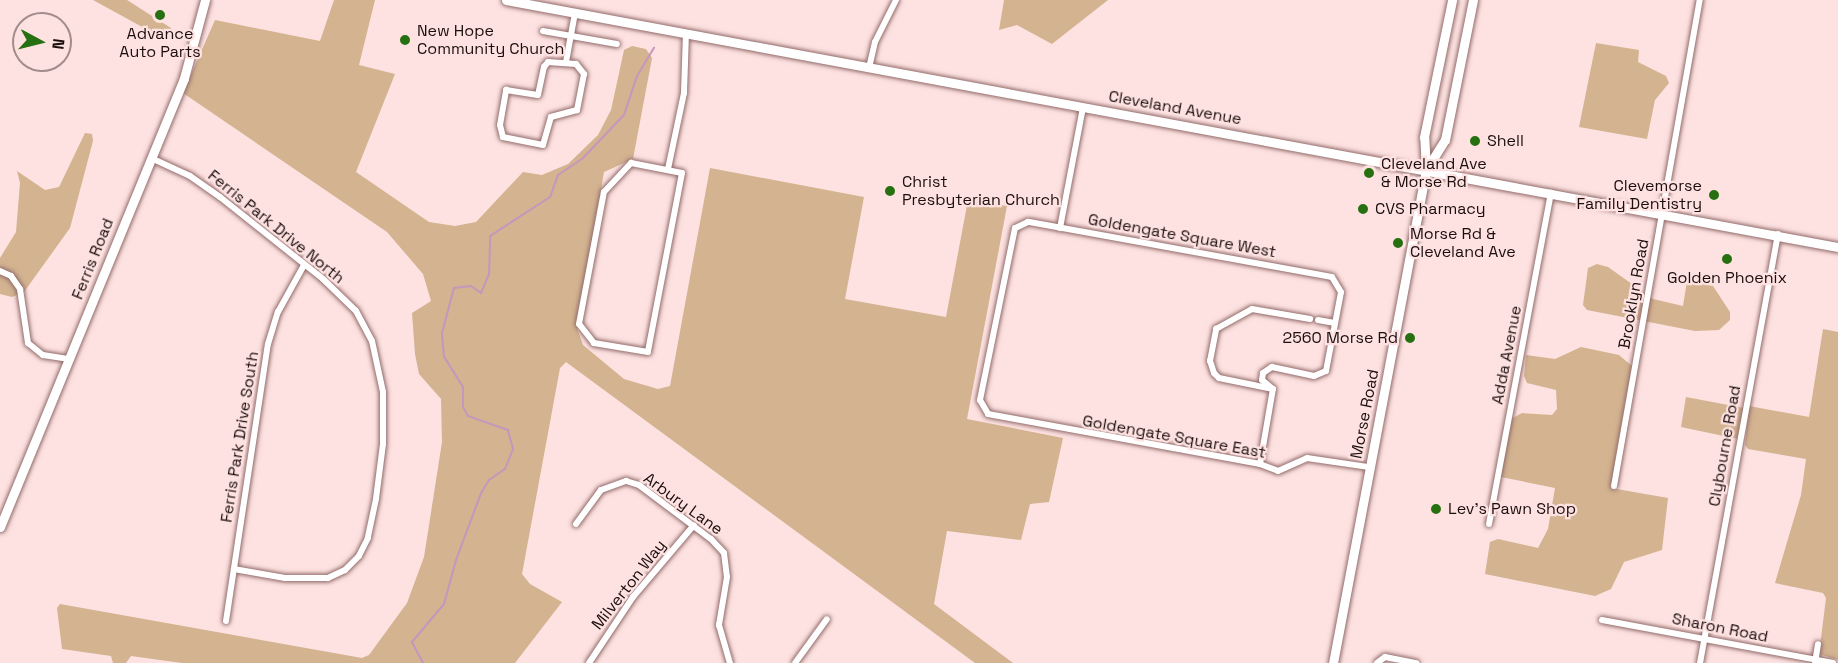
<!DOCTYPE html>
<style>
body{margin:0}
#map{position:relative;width:1838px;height:663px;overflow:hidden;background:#fde2e1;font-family:"Space Grotesk",sans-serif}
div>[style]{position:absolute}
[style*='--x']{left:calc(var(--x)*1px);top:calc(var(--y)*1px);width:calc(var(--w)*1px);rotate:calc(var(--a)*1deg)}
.green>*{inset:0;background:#d3b390}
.stream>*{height:2px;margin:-1px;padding:0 1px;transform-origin:1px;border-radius:1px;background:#c696bd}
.roads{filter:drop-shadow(0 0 2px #926b6a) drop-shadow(0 0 2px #926b6a)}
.street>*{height:6px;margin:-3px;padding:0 3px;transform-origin:3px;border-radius:3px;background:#fff}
.secondary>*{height:9px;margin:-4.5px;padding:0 4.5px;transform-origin:4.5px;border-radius:4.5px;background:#fff}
.primary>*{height:9px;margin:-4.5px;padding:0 4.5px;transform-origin:4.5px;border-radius:4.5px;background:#fff}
.dots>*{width:16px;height:16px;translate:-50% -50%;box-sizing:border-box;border:3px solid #fde2e1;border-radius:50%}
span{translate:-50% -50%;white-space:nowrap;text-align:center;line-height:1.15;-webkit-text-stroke:4.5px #fde2e1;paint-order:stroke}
.poi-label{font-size:16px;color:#1c0e0d}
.left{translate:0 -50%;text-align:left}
.right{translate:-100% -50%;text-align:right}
.street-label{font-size:16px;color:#1c0e0d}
.north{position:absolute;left:12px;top:12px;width:60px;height:60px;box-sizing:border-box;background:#fde2e1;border:2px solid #a38d8c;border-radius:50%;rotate:97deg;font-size:16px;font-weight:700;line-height:24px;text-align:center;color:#1c0e0d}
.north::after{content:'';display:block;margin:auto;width:21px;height:27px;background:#277011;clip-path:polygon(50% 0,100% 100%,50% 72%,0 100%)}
</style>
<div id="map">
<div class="green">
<div style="clip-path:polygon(93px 0,127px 0,171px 28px,173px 37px,166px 40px)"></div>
<div style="clip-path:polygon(334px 0,375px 0,359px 65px,395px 74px,356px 172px,429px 222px,455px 226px,476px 222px,523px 172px,542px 175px,568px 164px,598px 135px,611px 110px,624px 50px,632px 46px,646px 49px,652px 58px,633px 159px,604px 172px,577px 328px,583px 345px,624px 379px,658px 389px,670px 386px,710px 168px,864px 197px,845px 299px,946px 317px,968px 200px,1007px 206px,967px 419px,1063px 438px,1049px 502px,1030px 504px,1021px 540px,947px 531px,934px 604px,1013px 663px,975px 663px,566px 362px,560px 368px,522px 574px,530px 584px,562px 602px,515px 663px,182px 663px,131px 656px,126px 663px,113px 663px,111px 656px,62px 649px,57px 608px,60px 604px,362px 658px,369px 655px,407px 603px,424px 557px,442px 442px,441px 399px,419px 374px,415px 354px,412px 313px,431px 301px,423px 274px,387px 232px,183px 93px,215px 20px,320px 41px)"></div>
<div style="clip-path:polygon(1004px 0,1108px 0,1052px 44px,1017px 25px,999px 30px)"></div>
<div style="clip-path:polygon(1596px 43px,1639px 50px,1638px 62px,1666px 76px,1669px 83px,1655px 100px,1647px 139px,1579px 127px)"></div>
<div style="clip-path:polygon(85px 133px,92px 134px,93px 141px,70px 228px,24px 292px,12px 297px,0 294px,0 258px,16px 232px,20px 183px,17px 171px,45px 190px,59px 187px)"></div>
<div style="clip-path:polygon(1597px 264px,1608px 267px,1653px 299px,1683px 306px,1687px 281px,1713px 286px,1730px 312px,1730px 320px,1719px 330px,1695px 331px,1587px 310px,1583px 305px,1588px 268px)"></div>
<div style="clip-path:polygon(1823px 329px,1838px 332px,1838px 660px,1819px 654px,1826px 598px,1823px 593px,1775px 583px,1801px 495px,1806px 459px,1748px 449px,1745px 445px,1749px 406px,1809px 417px)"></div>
<div style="clip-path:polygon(1581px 347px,1619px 355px,1632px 366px,1611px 488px,1668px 498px,1662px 550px,1624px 562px,1611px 589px,1595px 596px,1485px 574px,1490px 542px,1498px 539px,1538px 548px,1548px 529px,1555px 488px,1501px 477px,1511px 419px,1522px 413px,1552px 415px,1557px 409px,1556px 390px,1527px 383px,1524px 376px,1526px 355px,1555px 359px)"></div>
<div style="clip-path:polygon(1686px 397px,1744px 408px,1738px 439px,1681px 427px)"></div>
</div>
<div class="stream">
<div style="--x:423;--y:663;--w:24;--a:-118"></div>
<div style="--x:412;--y:642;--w:50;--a:-49.9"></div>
<div style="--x:444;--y:604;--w:46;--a:-74.7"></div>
<div style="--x:456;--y:560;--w:72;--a:-69.5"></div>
<div style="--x:481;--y:493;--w:15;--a:-58"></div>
<div style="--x:489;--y:480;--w:19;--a:-35"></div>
<div style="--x:505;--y:469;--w:22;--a:-68"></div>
<div style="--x:513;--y:449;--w:20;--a:-105"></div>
<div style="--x:508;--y:430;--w:42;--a:-160.7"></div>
<div style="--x:468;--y:416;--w:10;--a:-119"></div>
<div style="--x:463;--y:407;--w:20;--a:-90"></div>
<div style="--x:463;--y:387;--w:36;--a:-122"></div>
<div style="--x:444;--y:357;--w:24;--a:-95"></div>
<div style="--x:442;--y:333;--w:47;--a:-75.1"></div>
<div style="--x:454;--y:288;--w:17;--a:-7"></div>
<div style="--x:471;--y:286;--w:12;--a:35"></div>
<div style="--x:481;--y:293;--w:21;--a:-67"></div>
<div style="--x:489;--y:274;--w:38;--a:-88"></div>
<div style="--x:490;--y:236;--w:72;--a:-33"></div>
<div style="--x:550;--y:197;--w:23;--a:-70"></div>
<div style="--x:558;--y:175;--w:30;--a:-34"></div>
<div style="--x:583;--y:158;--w:59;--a:-46.4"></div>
<div style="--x:624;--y:115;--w:41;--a:-71.6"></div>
<div style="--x:637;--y:76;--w:33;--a:-59"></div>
</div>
<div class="roads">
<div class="street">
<div style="--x:543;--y:31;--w:75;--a:10"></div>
<div style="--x:548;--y:62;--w:28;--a:4"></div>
<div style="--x:576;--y:64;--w:13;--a:51"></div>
<div style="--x:584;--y:74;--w:37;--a:101"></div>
<div style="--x:577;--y:110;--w:27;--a:165"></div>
<div style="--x:551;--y:117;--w:29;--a:106"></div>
<div style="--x:543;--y:145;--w:41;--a:-168.7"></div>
<div style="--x:503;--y:137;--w:12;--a:-104"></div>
<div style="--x:500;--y:125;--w:36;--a:-80"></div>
<div style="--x:506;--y:90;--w:32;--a:9"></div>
<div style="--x:538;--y:95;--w:29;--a:-78"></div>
<div style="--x:544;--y:67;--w:6;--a:-51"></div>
<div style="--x:566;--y:62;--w:50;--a:-79.6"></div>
<div style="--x:869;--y:68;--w:27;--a:-77"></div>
<div style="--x:875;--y:42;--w:47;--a:-63.4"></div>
<div style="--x:151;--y:158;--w:43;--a:24.8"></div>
<div style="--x:190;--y:176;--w:37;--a:35"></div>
<div style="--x:220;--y:197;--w:132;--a:38.5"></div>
<div style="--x:323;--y:279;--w:46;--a:44.1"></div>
<div style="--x:356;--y:311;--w:34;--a:62"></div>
<div style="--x:372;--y:341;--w:52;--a:77.8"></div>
<div style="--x:383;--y:392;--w:52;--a:90"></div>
<div style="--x:383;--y:444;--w:55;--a:97.3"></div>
<div style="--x:376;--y:499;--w:40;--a:102"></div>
<div style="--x:368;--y:538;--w:20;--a:117"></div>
<div style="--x:359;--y:556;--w:20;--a:135"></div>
<div style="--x:345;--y:570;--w:19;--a:155"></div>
<div style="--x:328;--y:578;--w:43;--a:180"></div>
<div style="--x:285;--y:578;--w:52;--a:-170"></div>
<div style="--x:631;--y:163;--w:52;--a:11.1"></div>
<div style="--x:682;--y:173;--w:182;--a:100.8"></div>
<div style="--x:648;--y:352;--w:55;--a:-170.5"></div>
<div style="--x:594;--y:343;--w:24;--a:-128"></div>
<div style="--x:579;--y:324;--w:134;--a:-79.3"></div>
<div style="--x:604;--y:192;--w:40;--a:-47"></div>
<div style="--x:668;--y:169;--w:78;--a:-78.1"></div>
<div style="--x:684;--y:93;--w:59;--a:-88.1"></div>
<div style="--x:1060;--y:228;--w:123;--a:-79.2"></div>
<div style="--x:0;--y:271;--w:12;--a:24"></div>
<div style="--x:11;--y:276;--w:16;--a:55"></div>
<div style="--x:20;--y:289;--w:55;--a:81.6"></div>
<div style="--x:28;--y:343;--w:19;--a:39"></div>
<div style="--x:43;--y:355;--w:25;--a:9"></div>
<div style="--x:1318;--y:320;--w:17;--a:10"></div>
<div style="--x:1273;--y:389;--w:55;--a:-168.5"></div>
<div style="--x:1219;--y:378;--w:7;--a:-135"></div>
<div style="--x:1214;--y:373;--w:13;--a:-108"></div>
<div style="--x:1210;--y:361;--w:33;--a:-79"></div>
<div style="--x:1216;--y:329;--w:41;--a:-29.1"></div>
<div style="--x:1252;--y:309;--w:59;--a:9.8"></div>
<div style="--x:1260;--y:464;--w:76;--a:-80.2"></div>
<div style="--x:1273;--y:389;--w:14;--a:-141"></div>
<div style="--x:1262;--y:380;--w:7;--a:-82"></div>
<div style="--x:1263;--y:373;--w:11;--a:-34"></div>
<div style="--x:1272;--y:367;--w:43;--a:12.1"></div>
<div style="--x:1314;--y:376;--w:13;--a:-23"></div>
<div style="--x:1326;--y:371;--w:80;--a:-79.2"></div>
<div style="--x:1341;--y:292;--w:17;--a:-121"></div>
<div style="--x:1332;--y:277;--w:309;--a:-169.7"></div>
<div style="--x:1028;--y:222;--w:14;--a:155"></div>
<div style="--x:1015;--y:228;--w:176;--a:101.5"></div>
<div style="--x:980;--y:400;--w:16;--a:60"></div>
<div style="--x:988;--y:414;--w:277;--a:10.4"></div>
<div style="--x:1260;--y:464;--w:19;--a:21"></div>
<div style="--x:1278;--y:471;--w:32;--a:-24"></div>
<div style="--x:1307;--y:458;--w:63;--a:8.3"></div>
<div style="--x:1614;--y:486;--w:494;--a:-80"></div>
<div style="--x:576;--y:524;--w:42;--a:-53.7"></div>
<div style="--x:601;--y:490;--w:27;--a:-20"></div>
<div style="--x:626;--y:481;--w:14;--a:17"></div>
<div style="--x:639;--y:485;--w:90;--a:36.9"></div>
<div style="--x:711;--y:539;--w:19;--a:47"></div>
<div style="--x:724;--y:553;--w:24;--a:83"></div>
<div style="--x:727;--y:577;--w:49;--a:99.5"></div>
<div style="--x:719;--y:625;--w:40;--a:74"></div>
<div style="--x:1489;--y:524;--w:337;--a:-79.4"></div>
<div style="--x:1602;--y:620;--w:235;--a:10.5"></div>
<div style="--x:226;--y:621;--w:280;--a:-81.4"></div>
<div style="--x:268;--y:344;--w:34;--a:-73"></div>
<div style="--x:278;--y:312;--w:54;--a:-61"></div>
<div style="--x:589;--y:663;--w:79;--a:-56.3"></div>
<div style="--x:633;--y:597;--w:94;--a:-49.7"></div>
<div style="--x:795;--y:663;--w:54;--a:-54"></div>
<div style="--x:1377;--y:663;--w:10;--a:-37"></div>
<div style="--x:1385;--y:657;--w:32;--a:11"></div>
<div style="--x:1700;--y:663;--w:436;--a:-79.7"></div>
<div style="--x:1815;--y:663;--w:19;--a:-81"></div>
</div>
<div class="secondary">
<div style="--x:0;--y:527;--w:485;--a:-67.7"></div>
<div style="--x:184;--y:78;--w:81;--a:-74.9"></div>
</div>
<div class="primary">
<div style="--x:506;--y:0;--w:1355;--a:10.51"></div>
<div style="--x:1426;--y:170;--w:36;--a:-58"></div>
<div style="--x:1445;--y:140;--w:143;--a:-78.7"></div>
<div style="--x:1333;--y:663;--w:502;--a:-79.32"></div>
<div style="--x:1426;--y:170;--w:33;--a:-93"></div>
<div style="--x:1424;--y:137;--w:140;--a:-78.4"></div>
</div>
</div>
<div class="dots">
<div style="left:160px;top:15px;background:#277011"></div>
<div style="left:405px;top:40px;background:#277011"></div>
<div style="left:1475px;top:141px;background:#277011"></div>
<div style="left:1369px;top:173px;background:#277011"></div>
<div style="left:890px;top:191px;background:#277011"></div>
<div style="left:1714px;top:195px;background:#277011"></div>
<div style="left:1363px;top:209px;background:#277011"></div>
<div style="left:1398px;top:243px;background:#277011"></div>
<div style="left:1727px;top:259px;background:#277011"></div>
<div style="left:1410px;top:338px;background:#277011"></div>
<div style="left:1436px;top:509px;background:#277011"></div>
</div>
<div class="poi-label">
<span class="left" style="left:417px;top:40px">New Hope<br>Community Church</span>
<span style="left:160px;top:43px">Advance<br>Auto Parts</span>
<span class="left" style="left:1487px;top:141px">Shell</span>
<span class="left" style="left:1381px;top:173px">Cleveland Ave<br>&amp; Morse Rd</span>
<span class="left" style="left:902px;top:191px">Christ<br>Presbyterian Church</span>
<span class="right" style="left:1702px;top:195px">Clevemorse<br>Family Dentistry</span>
<span class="left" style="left:1375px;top:209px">CVS Pharmacy</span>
<span class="left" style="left:1410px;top:243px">Morse Rd &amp;<br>Cleveland Ave</span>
<span style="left:1727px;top:278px">Golden Phoenix</span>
<span class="right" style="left:1398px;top:338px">2560 Morse Rd</span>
<span class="left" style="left:1448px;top:509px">Lev's Pawn Shop</span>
</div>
<div class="street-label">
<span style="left:1175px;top:108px;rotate:10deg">Cleveland Avenue</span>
<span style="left:276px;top:227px;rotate:39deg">Ferris Park Drive North</span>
<span style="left:1182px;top:236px;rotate:10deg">Goldengate Square West</span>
<span style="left:93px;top:259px;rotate:-68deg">Ferris Road</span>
<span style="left:1634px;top:294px;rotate:-80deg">Brooklyn Road</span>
<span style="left:1507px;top:355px;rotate:-79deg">Adda Avenue</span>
<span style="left:1365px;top:414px;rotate:-79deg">Morse Road</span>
<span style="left:240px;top:437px;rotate:-81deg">Ferris Park Drive South</span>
<span style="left:1174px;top:437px;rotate:10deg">Goldengate Square East</span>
<span style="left:1725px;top:446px;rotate:-80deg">Clybourne Road</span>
<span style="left:683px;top:504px;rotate:36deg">Arbury Lane</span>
<span style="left:629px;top:585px;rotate:-52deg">Milverton Way</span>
<span style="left:1720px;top:628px;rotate:11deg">Sharon Road</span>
</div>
<div class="north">N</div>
</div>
